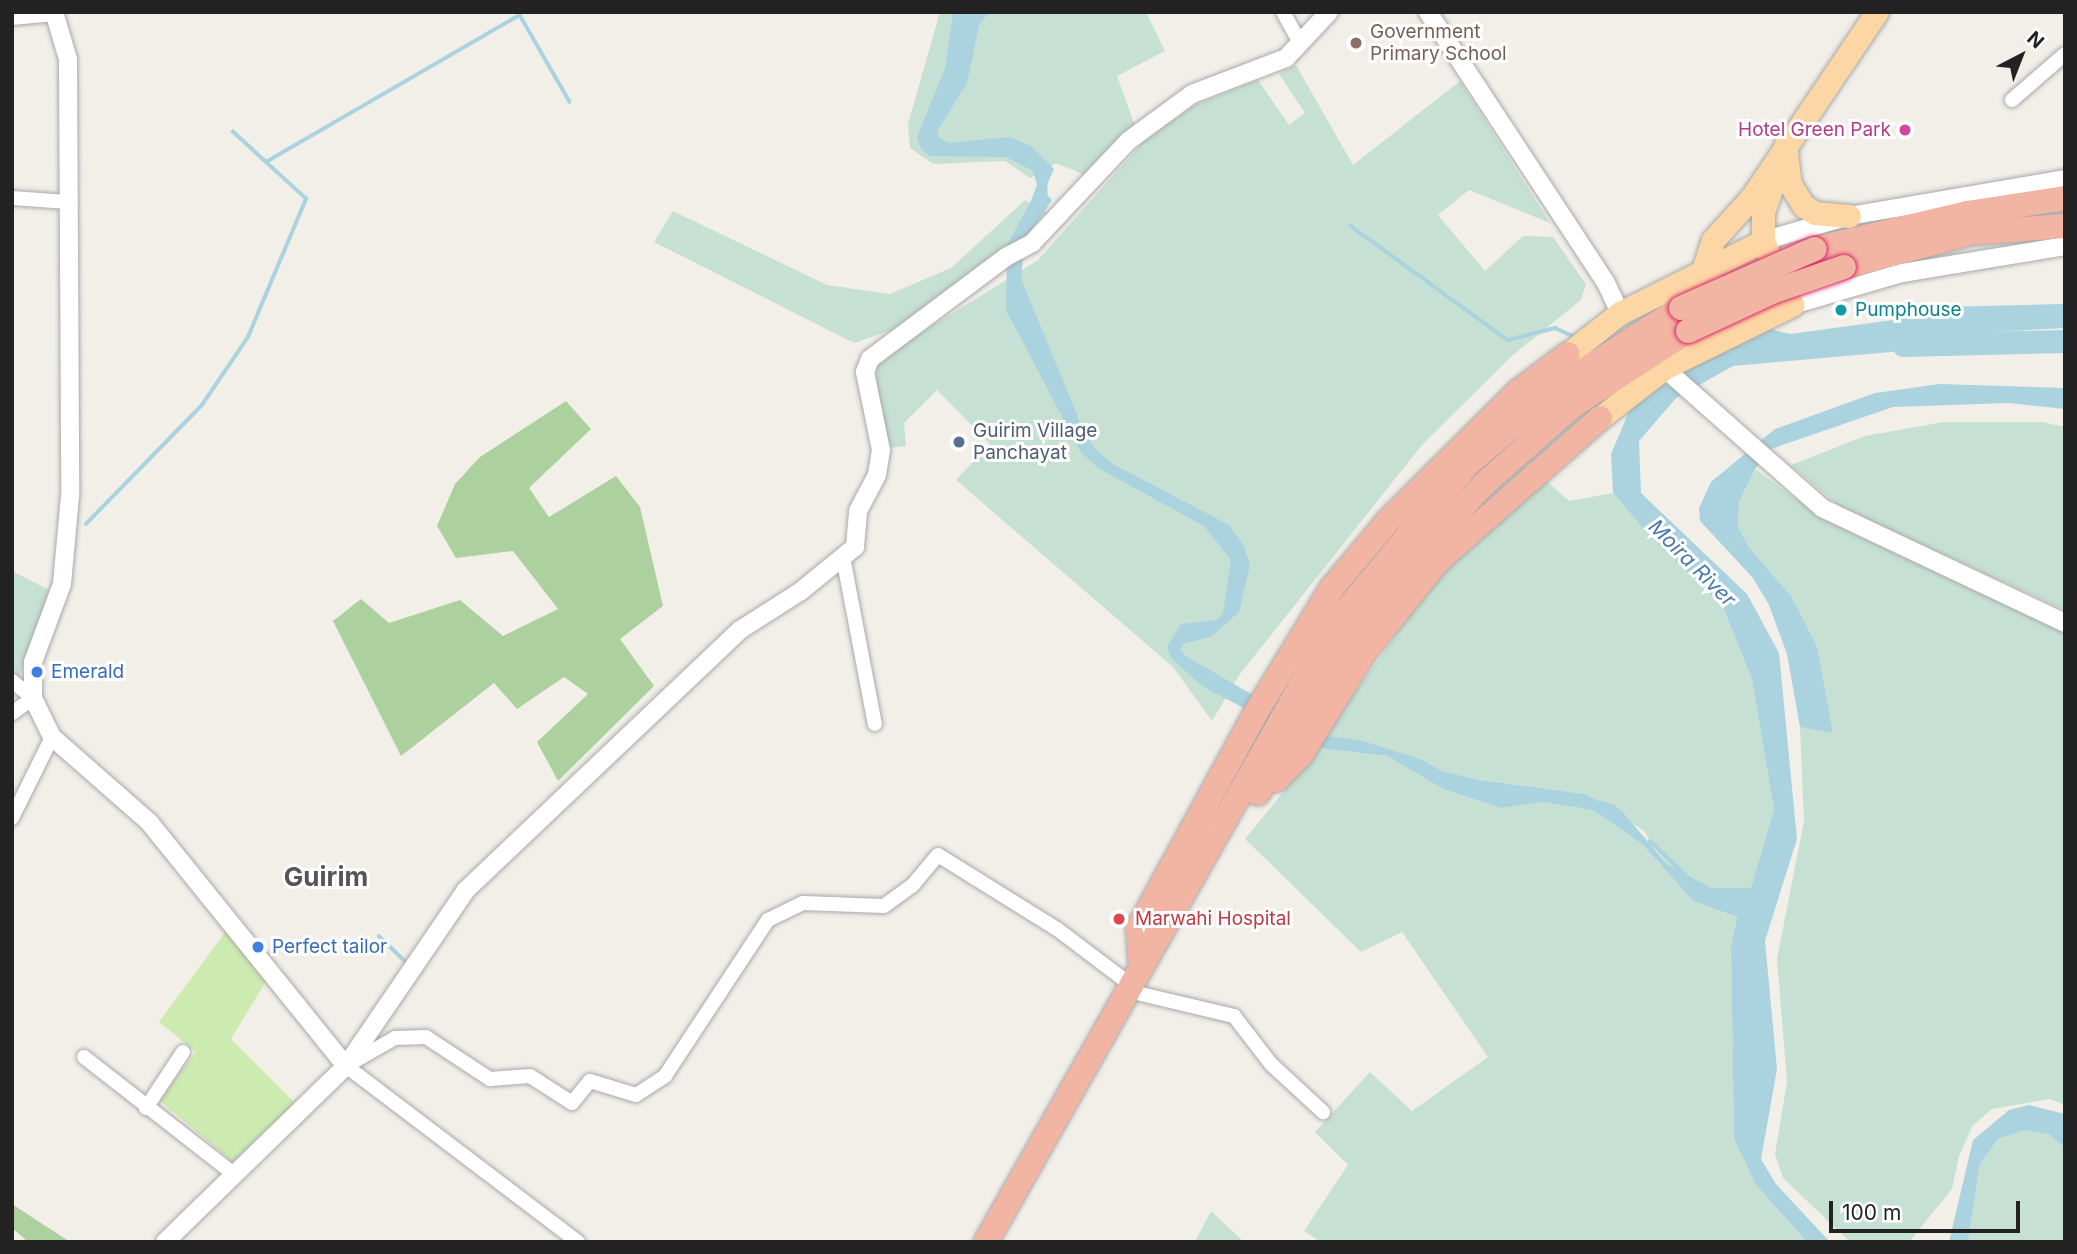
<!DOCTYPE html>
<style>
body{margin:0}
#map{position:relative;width:2077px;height:1254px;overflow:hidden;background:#f2efe9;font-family:Inter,sans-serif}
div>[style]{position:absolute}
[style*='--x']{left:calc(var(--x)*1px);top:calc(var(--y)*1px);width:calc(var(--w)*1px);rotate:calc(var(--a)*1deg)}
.grass>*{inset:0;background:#cdebb0}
.forest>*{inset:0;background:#add19e}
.wetland>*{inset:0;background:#c6e0d4}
.water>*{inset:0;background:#aad3df}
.stream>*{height:3.5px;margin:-1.75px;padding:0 1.75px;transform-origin:1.75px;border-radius:1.75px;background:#aad3df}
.river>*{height:23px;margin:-11.5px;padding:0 11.5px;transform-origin:11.5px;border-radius:11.5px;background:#aad3df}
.roads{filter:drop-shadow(0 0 2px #a9a9a9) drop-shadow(0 0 2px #a9a9a9)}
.minor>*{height:14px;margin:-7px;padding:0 7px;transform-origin:7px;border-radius:7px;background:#fff}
.tertiary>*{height:18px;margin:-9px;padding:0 9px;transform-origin:9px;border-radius:9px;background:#fff}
.primary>*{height:23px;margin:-11.5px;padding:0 11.5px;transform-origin:11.5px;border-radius:11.5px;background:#fcd6a4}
.trunk>*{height:24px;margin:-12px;padding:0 12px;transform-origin:12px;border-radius:12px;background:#f2b4a3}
.bridges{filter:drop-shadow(0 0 2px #dc2a67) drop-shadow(0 0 2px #dc2a67)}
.trunk-bridge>*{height:24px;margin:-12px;padding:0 12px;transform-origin:12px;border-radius:12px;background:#f2b4a3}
.dots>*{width:19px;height:19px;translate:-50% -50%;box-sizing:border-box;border:4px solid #fff;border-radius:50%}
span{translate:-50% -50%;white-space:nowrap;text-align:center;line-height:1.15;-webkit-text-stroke:6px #fff;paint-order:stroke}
.education-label{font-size:19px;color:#785e54}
.left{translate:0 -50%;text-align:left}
.hotel-label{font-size:19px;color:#b23c85}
.right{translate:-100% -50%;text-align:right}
.culture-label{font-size:19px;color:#0d838f}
.service-label{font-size:19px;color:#4e5e75}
.shop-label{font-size:19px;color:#366cbe}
.health-label{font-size:19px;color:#be3a42}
.water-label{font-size:21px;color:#4a7aab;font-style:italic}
.district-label{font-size:26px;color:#555;font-weight:700}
.frame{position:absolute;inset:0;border:14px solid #222;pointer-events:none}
.north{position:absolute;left:1986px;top:21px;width:70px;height:70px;-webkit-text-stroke:5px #fff;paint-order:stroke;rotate:42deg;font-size:19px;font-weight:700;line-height:28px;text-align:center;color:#222}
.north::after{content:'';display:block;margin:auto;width:24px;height:32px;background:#222;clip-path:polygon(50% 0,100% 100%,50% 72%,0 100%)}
.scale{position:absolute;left:1829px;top:1201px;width:191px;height:32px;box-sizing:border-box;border:4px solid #222;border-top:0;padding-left:9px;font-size:21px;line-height:24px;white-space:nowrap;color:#222;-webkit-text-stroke:5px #fff;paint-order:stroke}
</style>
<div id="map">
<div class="grass">
<div style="clip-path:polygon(226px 931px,267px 980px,231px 1039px,296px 1104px,234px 1163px,159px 1100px,196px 1052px,159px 1022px)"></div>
</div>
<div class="forest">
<div style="clip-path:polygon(566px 401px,591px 429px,529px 488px,549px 517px,616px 476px,640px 507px,663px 606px,620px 639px,654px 686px,558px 781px,537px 742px,588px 694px,564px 677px,517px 709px,494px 683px,401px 756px,333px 621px,361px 599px,389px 623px,460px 600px,503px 636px,558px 609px,513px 551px,456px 558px,437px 526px,455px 484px,480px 457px)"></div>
<div style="clip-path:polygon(12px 1204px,70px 1242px,28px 1242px,12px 1228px)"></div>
</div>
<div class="wetland">
<div style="clip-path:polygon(940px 12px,1146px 12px,1165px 51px,1117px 76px,1136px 129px,1085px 175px,1056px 163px,1030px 178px,1005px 161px,933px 164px,910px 148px,908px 124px)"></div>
<div style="clip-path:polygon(1296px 65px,1353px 165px,1460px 81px,1550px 223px,1469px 190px,1438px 215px,1485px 271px,1523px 236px,1553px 237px,1586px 284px,1581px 300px,1513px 355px,1422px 445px,1240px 674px,1212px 721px,1173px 667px,956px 480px,990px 444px,937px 390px,904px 423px,906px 446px,888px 448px,875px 399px,877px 367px,890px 352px,1038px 260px,1143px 142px,1193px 106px,1258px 80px,1289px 125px,1305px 113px,1279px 74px)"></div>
<div style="clip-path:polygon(1025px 200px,1047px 213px,906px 325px,854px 343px,654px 242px,673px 211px,827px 285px,890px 294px,951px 268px)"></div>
<div style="clip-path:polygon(1944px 422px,2042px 422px,2065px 427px,2065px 610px,1840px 507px,1791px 465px,1865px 436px)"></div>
<div style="clip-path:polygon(1755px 469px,1825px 520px,2065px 633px,2065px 1105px,2049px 1099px,1992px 1109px,1973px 1125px,1959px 1156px,1952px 1189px,1909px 1242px,1850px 1242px,1783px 1178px,1775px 1154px,1787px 1082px,1777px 959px,1804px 821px,1800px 727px,1833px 732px,1791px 596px,1748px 546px,1738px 526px,1739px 502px)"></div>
<div style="clip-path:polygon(1542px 477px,1569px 501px,1613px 493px,1654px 541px,1722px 605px,1752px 680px,1774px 809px,1751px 888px,1711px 888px,1686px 878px,1667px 864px,1643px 830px,1585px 794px,1480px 780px,1442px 771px,1423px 760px,1324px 736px,1437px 577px)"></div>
<div style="clip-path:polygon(12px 571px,49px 590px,19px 677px,12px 671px)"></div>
<div style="clip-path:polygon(1319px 748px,1387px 756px,1443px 789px,1501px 808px,1543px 802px,1593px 810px,1643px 845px,1693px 901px,1737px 917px,1731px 947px,1734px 1139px,1756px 1185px,1807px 1242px,1321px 1242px,1304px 1231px,1348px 1165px,1315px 1132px,1370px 1072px,1412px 1111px,1488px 1057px,1402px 932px,1361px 952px,1245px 839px)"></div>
<div style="clip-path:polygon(2025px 1130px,2049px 1134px,2065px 1148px,2065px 1242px,1968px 1242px,1980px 1164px,1998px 1139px)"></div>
<div style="clip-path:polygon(1211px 1211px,1244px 1242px,1195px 1242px)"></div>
</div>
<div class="water">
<div style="clip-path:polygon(989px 12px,979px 25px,967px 83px,938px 130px,938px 137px,949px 143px,1010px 137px,1031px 146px,1054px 169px,1044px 191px,1052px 200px,1025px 240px,1021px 278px,1081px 425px,1094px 448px,1113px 464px,1229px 525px,1244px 546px,1250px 565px,1239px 612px,1212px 636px,1184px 644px,1180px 649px,1184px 655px,1324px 736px,1360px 740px,1423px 760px,1442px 771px,1480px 780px,1585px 794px,1626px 816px,1667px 864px,1711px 888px,1751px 888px,1774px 809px,1752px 680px,1722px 605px,1654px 541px,1613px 493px,1611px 454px,1630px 409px,1687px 368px,1766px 328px,1790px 334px,1900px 319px,1942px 307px,2065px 304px,2065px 328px,1994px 332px,1891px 352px,1733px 366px,1676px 398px,1639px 441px,1641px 493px,1747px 594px,1779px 653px,1797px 839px,1765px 941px,1777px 1069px,1761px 1159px,1776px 1184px,1830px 1242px,1807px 1242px,1756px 1185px,1734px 1139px,1731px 947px,1737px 917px,1693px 901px,1643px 845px,1593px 810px,1543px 802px,1501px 808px,1443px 789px,1387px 756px,1319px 748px,1202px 686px,1172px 659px,1167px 647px,1181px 624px,1216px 620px,1223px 614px,1231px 560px,1204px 526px,1098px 468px,1080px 451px,1006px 310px,1007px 245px,1030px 203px,1037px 185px,1033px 171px,1006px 157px,930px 156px,921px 149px,917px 137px,945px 68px,953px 13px)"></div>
<div style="clip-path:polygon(1940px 384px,2065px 388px,2065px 409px,2008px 403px,1893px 407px,1771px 449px,1755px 469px,1739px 502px,1738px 526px,1748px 546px,1791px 596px,1817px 647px,1833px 733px,1800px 727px,1787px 654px,1769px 605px,1753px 578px,1700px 521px,1699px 508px,1711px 482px,1775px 429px,1875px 393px)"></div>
<div style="clip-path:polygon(2029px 1105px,2065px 1114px,2065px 1148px,2049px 1134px,2025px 1130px,1998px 1139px,1980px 1164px,1968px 1242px,1949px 1242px,1973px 1140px,2009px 1110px)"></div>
</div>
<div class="stream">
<div style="--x:266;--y:162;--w:293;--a:-30.1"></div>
<div style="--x:520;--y:15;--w:100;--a:60.1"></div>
<div style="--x:1046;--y:178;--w:21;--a:90"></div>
<div style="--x:1351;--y:226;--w:194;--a:36"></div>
<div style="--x:1508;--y:340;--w:49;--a:-14.3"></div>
<div style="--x:1555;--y:328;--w:22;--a:24"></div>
<div style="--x:86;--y:524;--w:166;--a:-45.7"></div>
<div style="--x:202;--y:405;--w:82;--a:-55.9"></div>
<div style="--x:248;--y:337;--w:150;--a:-67.2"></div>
<div style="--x:306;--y:199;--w:99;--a:-137.5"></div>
<div style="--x:1339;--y:747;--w:27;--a:8"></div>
<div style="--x:1601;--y:803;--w:14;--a:17"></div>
<div style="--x:1614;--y:807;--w:13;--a:42"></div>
<div style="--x:1650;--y:841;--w:58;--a:43.6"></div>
<div style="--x:379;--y:936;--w:40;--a:44"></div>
</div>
<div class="river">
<div style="--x:1903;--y:345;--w:162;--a:-1.4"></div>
</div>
<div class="roads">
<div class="minor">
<div style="--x:1283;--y:12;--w:35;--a:61"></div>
<div style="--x:12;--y:18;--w:42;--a:-5.4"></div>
<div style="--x:2012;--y:100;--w:70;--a:-41"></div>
<div style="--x:12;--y:198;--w:56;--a:4.1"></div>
<div style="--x:843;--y:557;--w:170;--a:79.2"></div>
<div style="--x:12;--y:681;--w:27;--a:39"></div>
<div style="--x:33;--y:698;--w:26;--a:144"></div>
<div style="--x:12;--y:818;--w:90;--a:-63.7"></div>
<div style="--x:1141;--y:994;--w:96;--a:13.3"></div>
<div style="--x:1234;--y:1016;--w:61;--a:52.4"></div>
<div style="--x:1271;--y:1064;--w:71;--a:42.7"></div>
<div style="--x:84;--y:1057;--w:190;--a:38"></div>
<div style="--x:146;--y:1108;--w:67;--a:-56.5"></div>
<div style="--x:578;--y:1242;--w:291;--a:-142.8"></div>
<div style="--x:346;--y:1066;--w:56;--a:-29.7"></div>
<div style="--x:395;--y:1038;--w:31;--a:-2"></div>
<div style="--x:426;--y:1037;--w:77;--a:33.3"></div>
<div style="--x:490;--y:1079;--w:40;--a:-4.3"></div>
<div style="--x:530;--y:1076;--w:50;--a:32.7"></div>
<div style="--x:572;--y:1103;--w:28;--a:-51"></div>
<div style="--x:590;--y:1081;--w:48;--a:16.9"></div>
<div style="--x:636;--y:1095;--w:35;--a:-33"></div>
<div style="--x:665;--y:1076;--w:187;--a:-56.6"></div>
<div style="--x:768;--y:920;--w:39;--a:-26"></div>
<div style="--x:803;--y:903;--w:81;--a:2.1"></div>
<div style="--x:884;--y:906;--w:34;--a:-36"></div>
<div style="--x:912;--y:886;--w:40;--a:-50"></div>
<div style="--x:938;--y:855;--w:140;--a:31.9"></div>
<div style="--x:1057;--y:929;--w:93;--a:37.1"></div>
</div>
<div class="tertiary">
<div style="--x:54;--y:12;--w:49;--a:73.4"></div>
<div style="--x:68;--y:59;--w:437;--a:89.7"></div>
<div style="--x:70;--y:496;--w:88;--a:95.2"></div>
<div style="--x:62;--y:584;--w:83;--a:110.4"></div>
<div style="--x:33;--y:662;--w:36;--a:90"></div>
<div style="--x:33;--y:698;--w:43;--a:64"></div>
<div style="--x:52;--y:737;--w:129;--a:41.2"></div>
<div style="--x:149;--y:822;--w:314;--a:51.1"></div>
<div style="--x:1428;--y:12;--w:324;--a:56.7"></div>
<div style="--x:1606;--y:283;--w:33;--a:65"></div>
<div style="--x:1763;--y:241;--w:90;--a:-16.2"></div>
<div style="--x:1849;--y:216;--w:219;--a:-9.7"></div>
<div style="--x:1792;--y:305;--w:115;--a:-16.2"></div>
<div style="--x:1902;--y:273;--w:165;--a:-9.4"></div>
<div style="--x:1664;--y:368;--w:211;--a:41.5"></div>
<div style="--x:1822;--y:508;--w:269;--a:25.3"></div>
<div style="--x:165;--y:1242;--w:252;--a:-44.2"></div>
<div style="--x:346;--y:1066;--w:213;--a:-55.7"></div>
<div style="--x:466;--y:890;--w:378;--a:-43.5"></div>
<div style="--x:740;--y:630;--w:72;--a:-32.6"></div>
<div style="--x:801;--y:591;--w:70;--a:-39.2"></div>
<div style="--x:855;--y:547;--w:36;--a:-85"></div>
<div style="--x:858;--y:511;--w:41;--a:-62.2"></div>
<div style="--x:877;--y:475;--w:25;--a:-81"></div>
<div style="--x:881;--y:450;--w:80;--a:-101.6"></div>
<div style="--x:865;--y:372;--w:14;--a:-69"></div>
<div style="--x:870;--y:359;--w:170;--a:-36.9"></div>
<div style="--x:1006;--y:257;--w:30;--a:-28"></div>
<div style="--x:1032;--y:243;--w:140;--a:-46.7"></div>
<div style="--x:1128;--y:141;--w:79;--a:-36.3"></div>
<div style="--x:1192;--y:94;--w:101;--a:-21"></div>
<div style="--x:1286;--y:58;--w:63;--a:-46.9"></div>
</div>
<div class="primary">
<div style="--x:1786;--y:153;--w:31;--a:83"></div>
<div style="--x:1790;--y:184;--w:26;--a:58"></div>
<div style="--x:1804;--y:206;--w:13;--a:32"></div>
<div style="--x:1815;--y:213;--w:34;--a:5"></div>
<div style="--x:1724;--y:310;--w:47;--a:-114.9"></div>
<div style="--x:1704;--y:267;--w:28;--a:-72"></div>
<div style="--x:1713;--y:240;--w:58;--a:-47.8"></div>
<div style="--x:1752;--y:197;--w:223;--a:-56"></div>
<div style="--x:1568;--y:354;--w:66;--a:-38.3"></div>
<div style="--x:1620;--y:313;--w:160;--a:-26.7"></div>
<div style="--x:1600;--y:418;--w:81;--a:-38"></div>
<div style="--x:1664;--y:368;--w:143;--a:-26.2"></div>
<div style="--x:1792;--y:305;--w:70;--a:-114.4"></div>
<div style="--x:1763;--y:241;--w:28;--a:-90"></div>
<div style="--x:1763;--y:213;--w:71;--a:-71.8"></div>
</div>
<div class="trunk">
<div style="--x:1815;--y:249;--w:156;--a:-13.3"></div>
<div style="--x:1967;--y:213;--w:99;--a:-8.7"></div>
<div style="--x:1844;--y:267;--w:131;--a:-15.1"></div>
<div style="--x:1970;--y:233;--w:95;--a:-4.2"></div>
<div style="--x:1276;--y:780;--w:35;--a:-45"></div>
<div style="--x:1301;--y:755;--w:120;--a:-58.3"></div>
<div style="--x:1364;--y:653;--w:118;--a:-51.2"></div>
<div style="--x:1438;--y:561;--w:216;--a:-41.4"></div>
<div style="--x:1258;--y:793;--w:190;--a:-58.6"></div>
<div style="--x:1357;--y:631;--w:66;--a:-53"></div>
<div style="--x:1397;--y:578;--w:128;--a:-47.2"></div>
<div style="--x:1484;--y:484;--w:116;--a:-41.5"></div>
<div style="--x:1571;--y:407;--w:140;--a:-33"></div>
<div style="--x:1141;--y:968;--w:39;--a:-94"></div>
<div style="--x:1138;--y:929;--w:245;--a:-61.4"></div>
<div style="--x:1255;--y:714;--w:148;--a:-58.6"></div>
<div style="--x:1332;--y:588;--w:90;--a:-50"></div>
<div style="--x:1390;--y:519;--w:182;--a:-44.8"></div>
<div style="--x:1519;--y:391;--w:61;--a:-37.1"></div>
<div style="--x:986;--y:1242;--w:715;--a:-60.49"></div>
<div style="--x:1338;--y:620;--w:204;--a:-50.2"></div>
<div style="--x:1469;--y:463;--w:124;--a:-40.1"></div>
<div style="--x:1564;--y:383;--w:139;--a:-32.7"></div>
</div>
</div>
<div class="bridges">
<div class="trunk-bridge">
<div style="--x:1681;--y:308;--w:146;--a:-23.8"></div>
<div style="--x:1688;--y:331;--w:93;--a:-24.9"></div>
<div style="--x:1772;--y:292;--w:76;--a:-19.1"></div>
</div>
</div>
<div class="dots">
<div style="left:1356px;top:43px;background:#8d6e63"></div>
<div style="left:1905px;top:130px;background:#d1479c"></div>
<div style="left:1841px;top:310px;background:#0f9aa8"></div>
<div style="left:959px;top:442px;background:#5c6f8a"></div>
<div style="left:37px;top:672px;background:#3f7fe0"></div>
<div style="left:1119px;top:919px;background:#e0444e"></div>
<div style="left:258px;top:947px;background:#3f7fe0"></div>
</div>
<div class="education-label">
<span class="left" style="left:1370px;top:43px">Government<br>Primary School</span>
</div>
<div class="hotel-label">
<span class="right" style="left:1891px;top:130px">Hotel Green Park</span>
</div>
<div class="culture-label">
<span class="left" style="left:1855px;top:310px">Pumphouse</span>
</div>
<div class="service-label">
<span class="left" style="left:973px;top:442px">Guirim Village<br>Panchayat</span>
</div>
<div class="shop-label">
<span class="left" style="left:51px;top:672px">Emerald</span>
<span class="left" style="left:272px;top:947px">Perfect tailor</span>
</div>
<div class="health-label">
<span class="left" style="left:1135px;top:919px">Marwahi Hospital</span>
</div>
<div class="water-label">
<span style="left:1692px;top:563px;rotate:45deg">Moira River</span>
</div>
<div class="district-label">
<span style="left:326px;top:877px">Guirim</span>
</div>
<div class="frame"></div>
<div class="north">N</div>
<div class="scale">100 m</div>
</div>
